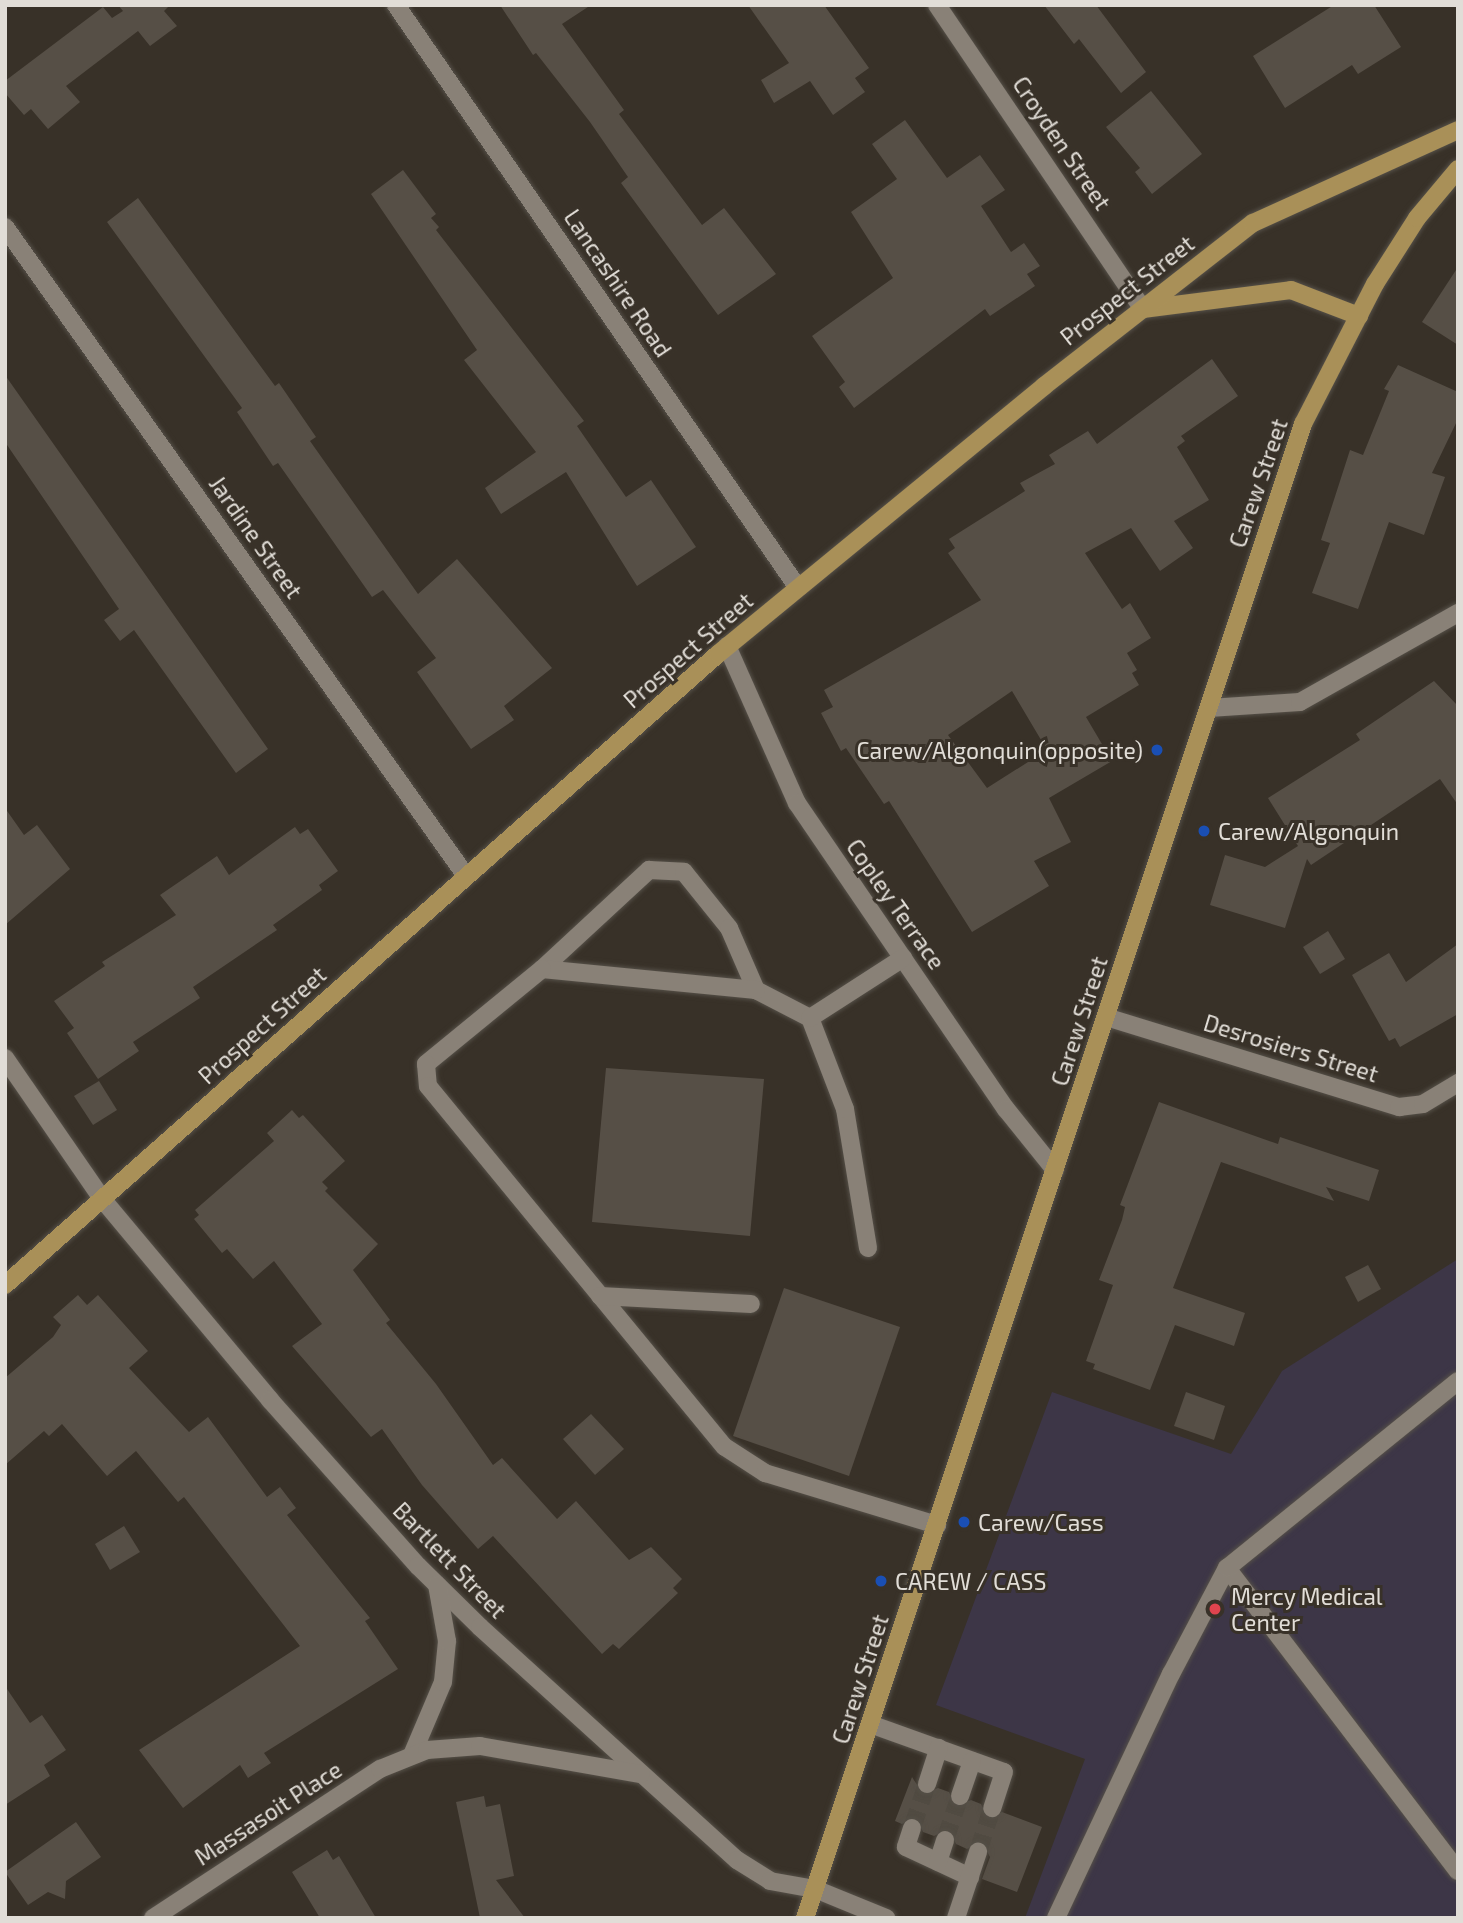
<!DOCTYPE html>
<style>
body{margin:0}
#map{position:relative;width:1463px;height:1923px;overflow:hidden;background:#383128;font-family:"Exo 2",sans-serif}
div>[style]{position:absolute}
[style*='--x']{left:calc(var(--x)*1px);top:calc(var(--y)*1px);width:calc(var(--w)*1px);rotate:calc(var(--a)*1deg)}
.medical>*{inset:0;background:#3d3647}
.building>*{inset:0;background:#564f46}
.minor-tunnel>*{height:18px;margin-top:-9px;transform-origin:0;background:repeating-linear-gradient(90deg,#514b42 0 18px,transparent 0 27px)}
.roads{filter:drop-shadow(0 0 2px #555048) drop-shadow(0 0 2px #555048)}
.minor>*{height:18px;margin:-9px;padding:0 9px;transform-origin:9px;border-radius:9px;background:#898177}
.major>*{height:18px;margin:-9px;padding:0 9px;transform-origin:9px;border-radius:9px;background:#a99058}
.dots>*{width:19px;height:19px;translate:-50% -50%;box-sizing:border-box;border:4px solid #383128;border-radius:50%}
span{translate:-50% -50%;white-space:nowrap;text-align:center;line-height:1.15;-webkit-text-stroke:6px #383128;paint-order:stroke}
.street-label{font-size:23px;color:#e1ddd7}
.poi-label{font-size:23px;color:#e1ddd7}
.right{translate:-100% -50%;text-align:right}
.left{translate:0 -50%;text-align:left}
.frame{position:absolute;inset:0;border:7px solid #e1ddd7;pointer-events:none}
</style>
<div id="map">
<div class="medical">
<div style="clip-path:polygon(1458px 1259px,1458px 1918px,1025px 1918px,1085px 1759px,936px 1705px,1052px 1392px,1231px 1454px,1282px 1371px)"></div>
</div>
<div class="building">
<div style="clip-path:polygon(118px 5px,170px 5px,164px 11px,177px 26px,150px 46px,138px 31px,66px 86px,80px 102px,48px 129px,31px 109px,24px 115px,5px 93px,5px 81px,103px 7px,112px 18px,123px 11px)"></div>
<div style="clip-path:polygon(500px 5px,591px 5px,562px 24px,624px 110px,619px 114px,702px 225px,724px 208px,776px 274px,718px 315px,621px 183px,628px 177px,590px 122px,536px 53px,533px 55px)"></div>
<div style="clip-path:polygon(748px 5px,824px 5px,869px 68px,855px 78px,865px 92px,833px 115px,810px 81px,774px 103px,761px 80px,789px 63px)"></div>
<div style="clip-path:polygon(1044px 5px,1096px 5px,1146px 72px,1121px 93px,1079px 39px,1074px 44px)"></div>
<div style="clip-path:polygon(1334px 5px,1374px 5px,1401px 47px,1358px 74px,1352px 65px,1285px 108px,1253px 56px)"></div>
<div style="clip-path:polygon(1151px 91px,1202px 154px,1152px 194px,1135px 172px,1140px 168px,1106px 127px)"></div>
<div style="clip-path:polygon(905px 120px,947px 178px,980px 155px,1005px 190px,981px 206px,1011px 252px,1024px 243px,1040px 266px,1027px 274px,1035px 286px,990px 316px,985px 309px,854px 408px,839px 387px,845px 382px,812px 336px,893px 278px,851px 212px,897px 179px,872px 144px)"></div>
<div style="clip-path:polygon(403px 170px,436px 214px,431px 218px,439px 227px,436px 230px,584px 421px,577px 426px,626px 497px,651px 480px,696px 547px,637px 586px,566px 472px,501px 514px,485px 488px,536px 452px,464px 360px,477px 350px,371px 194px)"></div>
<div style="clip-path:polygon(138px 198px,275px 386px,279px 383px,316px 437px,310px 441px,418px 594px,457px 559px,552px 668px,504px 706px,514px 720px,471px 749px,417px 672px,436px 658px,383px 590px,372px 597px,278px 463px,273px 466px,237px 412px,242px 408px,107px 222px)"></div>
<div style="clip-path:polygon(1458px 267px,1458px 345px,1422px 322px)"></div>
<div style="clip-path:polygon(evenodd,1212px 359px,1238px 396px,1181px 436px,1185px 441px,1177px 447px,1209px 500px,1174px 521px,1193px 548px,1160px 571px,1131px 528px,1085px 553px,1122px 609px,1130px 603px,1151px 638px,1127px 653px,1137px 670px,1132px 673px,1139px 685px,1086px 717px,1112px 761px,1049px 798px,1071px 842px,1034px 861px,1049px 886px,972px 932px,889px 801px,884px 804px,846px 748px,841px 751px,821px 713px,833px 707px,824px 690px,981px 600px,948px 553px,955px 548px,949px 539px,1025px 491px,1020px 483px,1055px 464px,1049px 455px,1088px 431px,1097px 444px,1212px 359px,1012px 691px,1047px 750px,987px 788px,948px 735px,1012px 691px)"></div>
<div style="clip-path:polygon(1398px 365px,1458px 392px,1458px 419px,1432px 473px,1445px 477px,1424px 535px,1389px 522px,1358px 609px,1312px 593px,1330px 543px,1321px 540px,1350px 450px,1363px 455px,1389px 391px,1384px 389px)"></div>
<div style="clip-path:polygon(5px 375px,268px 749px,236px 773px,134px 630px,120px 641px,104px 620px,119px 609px,5px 442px)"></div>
<div style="clip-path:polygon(1434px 681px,1458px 706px,1458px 805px,1440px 779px,1311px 865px,1307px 859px,1285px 928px,1210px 905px,1225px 855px,1265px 867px,1298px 846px,1268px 798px,1360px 740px,1356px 734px)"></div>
<div style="clip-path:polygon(5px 808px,24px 835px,37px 825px,70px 869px,5px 925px)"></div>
<div style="clip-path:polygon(295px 827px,300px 834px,308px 829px,338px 871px,319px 885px,322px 890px,273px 925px,277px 930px,193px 987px,200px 998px,133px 1042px,139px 1051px,98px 1079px,67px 1033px,74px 1028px,54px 1001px,105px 966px,102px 962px,176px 915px,160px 895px,217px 856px,229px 875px)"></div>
<div style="clip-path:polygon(1328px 931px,1345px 959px,1320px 974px,1303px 947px)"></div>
<div style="clip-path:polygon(1458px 944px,1458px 1014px,1400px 1047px,1395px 1038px,1389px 1041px,1352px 975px,1389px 953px,1406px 982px)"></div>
<div style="clip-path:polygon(606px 1068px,764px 1079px,750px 1236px,592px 1222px)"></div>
<div style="clip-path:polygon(99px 1081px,117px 1110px,93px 1125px,74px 1096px)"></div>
<div style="clip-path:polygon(1159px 1102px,1278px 1144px,1280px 1137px,1379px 1170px,1369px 1201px,1326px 1187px,1334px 1201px,1221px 1162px,1173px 1288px,1245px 1313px,1234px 1346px,1175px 1325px,1150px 1390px,1093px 1369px,1095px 1364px,1086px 1361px,1113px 1285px,1099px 1280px,1122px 1220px,1125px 1207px,1120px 1205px)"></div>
<div style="clip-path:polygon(292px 1110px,299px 1118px,303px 1115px,345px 1161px,322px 1182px,328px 1188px,325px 1191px,378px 1244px,353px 1270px,390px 1320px,386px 1323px,436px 1384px,493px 1465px,502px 1458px,557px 1519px,576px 1501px,629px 1560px,651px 1547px,682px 1579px,673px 1588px,678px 1593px,619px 1649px,613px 1644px,602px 1654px,493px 1536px,478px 1549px,422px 1485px,382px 1429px,371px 1437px,292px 1346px,322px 1324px,274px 1261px,253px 1279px,227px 1249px,222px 1253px,194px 1219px,199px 1215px,195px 1210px,274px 1141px,267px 1133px)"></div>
<div style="clip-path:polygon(1368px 1265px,1381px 1289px,1358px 1302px,1345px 1277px)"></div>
<div style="clip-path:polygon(784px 1288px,900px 1327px,849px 1476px,733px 1436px)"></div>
<div style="clip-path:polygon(78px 1295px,87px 1305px,98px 1295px,148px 1351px,129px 1368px,189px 1432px,208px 1417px,267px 1497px,280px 1487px,296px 1508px,287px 1515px,370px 1618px,365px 1621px,398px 1669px,264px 1753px,271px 1763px,248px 1778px,240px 1765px,183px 1808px,139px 1750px,300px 1646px,184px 1497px,178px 1502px,136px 1451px,107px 1476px,62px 1424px,49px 1436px,44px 1431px,5px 1465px,5px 1378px,53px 1337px,61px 1325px,53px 1317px)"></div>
<div style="clip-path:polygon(1186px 1392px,1225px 1406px,1214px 1440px,1174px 1426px)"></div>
<div style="clip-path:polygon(591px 1414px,624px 1449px,595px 1475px,563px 1439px)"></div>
<div style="clip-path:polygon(124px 1526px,140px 1552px,110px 1570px,95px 1544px)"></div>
<div style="clip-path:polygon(5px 1686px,30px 1723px,42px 1715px,66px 1750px,44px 1765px,50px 1776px,5px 1805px)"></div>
<div style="clip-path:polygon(912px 1777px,923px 1794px,938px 1788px,949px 1792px,956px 1806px,971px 1800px,981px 1804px,988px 1818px,1002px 1812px,1042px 1827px,1017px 1892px,982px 1879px,990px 1857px,982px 1842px,967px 1849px,956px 1844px,949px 1829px,934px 1836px,923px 1832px,916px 1817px,902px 1824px,895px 1821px)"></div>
<div style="clip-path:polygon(484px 1796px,486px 1807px,500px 1804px,514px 1876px,496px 1880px,525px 1918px,480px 1918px,456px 1802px)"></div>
<div style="clip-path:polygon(76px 1822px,101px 1857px,66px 1881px,65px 1899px,48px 1892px,28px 1905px,5px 1872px)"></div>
<div style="clip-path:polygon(327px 1850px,333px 1860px,339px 1856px,376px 1918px,320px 1918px,292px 1872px)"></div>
</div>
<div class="minor-tunnel">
<div style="--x:912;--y:1828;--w:46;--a:-71.2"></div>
<div style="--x:945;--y:1840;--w:46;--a:-71.2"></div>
<div style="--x:978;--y:1852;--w:46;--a:-72.3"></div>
</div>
<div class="roads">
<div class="minor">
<div style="--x:396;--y:5;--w:708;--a:55.41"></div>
<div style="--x:937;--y:5;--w:367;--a:55.9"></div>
<div style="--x:5;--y:227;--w:796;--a:54.61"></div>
<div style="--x:727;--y:646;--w:172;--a:66"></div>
<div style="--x:797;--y:803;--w:371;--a:55.7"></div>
<div style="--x:1006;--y:1109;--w:78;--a:51.2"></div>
<div style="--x:1209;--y:708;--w:91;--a:-3.8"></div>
<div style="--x:1300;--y:702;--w:181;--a:-29.4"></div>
<div style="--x:542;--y:969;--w:146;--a:-42.8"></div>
<div style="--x:649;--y:870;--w:35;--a:3"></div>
<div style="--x:684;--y:872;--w:72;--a:51.2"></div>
<div style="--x:729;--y:928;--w:68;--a:66.5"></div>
<div style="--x:1106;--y:1017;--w:307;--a:17.1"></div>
<div style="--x:1399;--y:1107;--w:24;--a:-7"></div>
<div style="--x:1423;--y:1104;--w:41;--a:-31"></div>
<div style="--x:810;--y:1018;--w:61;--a:-152.6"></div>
<div style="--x:756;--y:990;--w:215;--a:-174.4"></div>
<div style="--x:542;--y:969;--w:150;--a:140.7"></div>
<div style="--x:426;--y:1064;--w:22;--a:85"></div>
<div style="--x:428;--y:1086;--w:467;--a:50.6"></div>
<div style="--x:725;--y:1447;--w:48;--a:33"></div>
<div style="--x:765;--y:1473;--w:180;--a:16.8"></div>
<div style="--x:5;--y:1058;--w:173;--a:55.4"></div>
<div style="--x:103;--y:1200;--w:261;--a:50.1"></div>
<div style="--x:270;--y:1400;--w:222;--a:48.3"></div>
<div style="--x:418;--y:1566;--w:87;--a:44.5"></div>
<div style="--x:480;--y:1627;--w:347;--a:42.2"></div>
<div style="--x:737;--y:1860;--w:39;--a:32"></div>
<div style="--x:770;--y:1881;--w:46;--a:10.1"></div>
<div style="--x:815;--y:1889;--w:77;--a:22.2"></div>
<div style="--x:868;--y:1248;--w:141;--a:-99.4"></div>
<div style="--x:845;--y:1109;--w:97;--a:-111"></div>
<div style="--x:810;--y:1018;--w:111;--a:-32.8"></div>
<div style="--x:600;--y:1296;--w:151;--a:3"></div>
<div style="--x:1227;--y:1568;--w:381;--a:52.7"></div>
<div style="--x:870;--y:1724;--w:142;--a:19.7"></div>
<div style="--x:1004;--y:1772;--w:38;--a:108"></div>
<div style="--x:412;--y:1755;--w:79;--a:-67"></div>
<div style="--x:443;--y:1682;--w:41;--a:-84.4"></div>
<div style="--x:447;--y:1641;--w:57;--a:-100.1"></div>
<div style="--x:927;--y:1784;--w:38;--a:-72"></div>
<div style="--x:960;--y:1796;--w:37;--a:-71"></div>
<div style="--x:912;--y:1828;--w:20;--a:108"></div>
<div style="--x:906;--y:1847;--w:71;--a:25.1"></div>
<div style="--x:938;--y:1862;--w:23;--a:-72"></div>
<div style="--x:153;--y:1918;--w:272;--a:-33.3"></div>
<div style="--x:380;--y:1769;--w:51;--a:-22"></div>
<div style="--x:427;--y:1750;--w:53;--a:-4.3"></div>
<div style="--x:480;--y:1746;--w:163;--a:9.9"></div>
<div style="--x:956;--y:1918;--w:70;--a:-71.6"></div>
<div style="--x:1056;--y:1918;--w:270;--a:-64.8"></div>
<div style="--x:1171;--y:1674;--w:120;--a:-62.2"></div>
<div style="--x:1227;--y:1568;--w:297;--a:-39"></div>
</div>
<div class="major">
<div style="--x:1143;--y:309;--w:149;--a:-7.3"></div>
<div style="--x:1291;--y:290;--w:73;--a:20.9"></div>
<div style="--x:5;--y:1285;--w:952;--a:-41.51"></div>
<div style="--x:718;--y:654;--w:422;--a:-39.4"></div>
<div style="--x:1044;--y:386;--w:265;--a:-38"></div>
<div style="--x:1253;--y:223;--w:225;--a:-24.4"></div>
<div style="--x:805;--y:1918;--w:1575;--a:-71.57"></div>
<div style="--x:1303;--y:424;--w:157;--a:-62.8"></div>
<div style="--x:1375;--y:284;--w:78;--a:-57.5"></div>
<div style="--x:1417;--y:218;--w:64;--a:-50.1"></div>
</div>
</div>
<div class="dots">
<div style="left:1157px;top:750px;background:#1a4fb4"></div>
<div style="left:1204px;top:831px;background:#1a4fb4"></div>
<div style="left:964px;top:1522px;background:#1a4fb4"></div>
<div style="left:881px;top:1581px;background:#1a4fb4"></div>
<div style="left:1215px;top:1609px;background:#e0444e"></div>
</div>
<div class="street-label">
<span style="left:1062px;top:143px;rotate:56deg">Croyden Street</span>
<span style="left:618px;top:283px;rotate:56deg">Lancashire Road</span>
<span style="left:1127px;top:290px;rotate:-38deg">Prospect Street</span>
<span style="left:1258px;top:483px;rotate:-71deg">Carew Street</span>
<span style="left:256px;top:537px;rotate:55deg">Jardine Street</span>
<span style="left:688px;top:650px;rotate:-41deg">Prospect Street</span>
<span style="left:896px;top:904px;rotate:55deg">Copley Terrace</span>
<span style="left:1079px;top:1021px;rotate:-72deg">Carew Street</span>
<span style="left:262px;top:1025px;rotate:-42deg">Prospect Street</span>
<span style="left:1291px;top:1048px;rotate:17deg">Desrosiers Street</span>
<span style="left:450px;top:1560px;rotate:46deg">Bartlett Street</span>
<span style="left:860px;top:1679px;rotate:-72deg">Carew Street</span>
<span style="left:268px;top:1813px;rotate:-33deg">Massasoit Place</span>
</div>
<div class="poi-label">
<span class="right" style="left:1143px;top:750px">Carew/Algonquin(opposite)</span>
<span class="left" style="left:1218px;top:831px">Carew/Algonquin</span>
<span class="left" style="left:978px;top:1522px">Carew/Cass</span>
<span class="left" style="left:895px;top:1581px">CAREW / CASS</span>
<span class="left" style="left:1231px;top:1609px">Mercy Medical<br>Center</span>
</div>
<div class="frame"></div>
</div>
